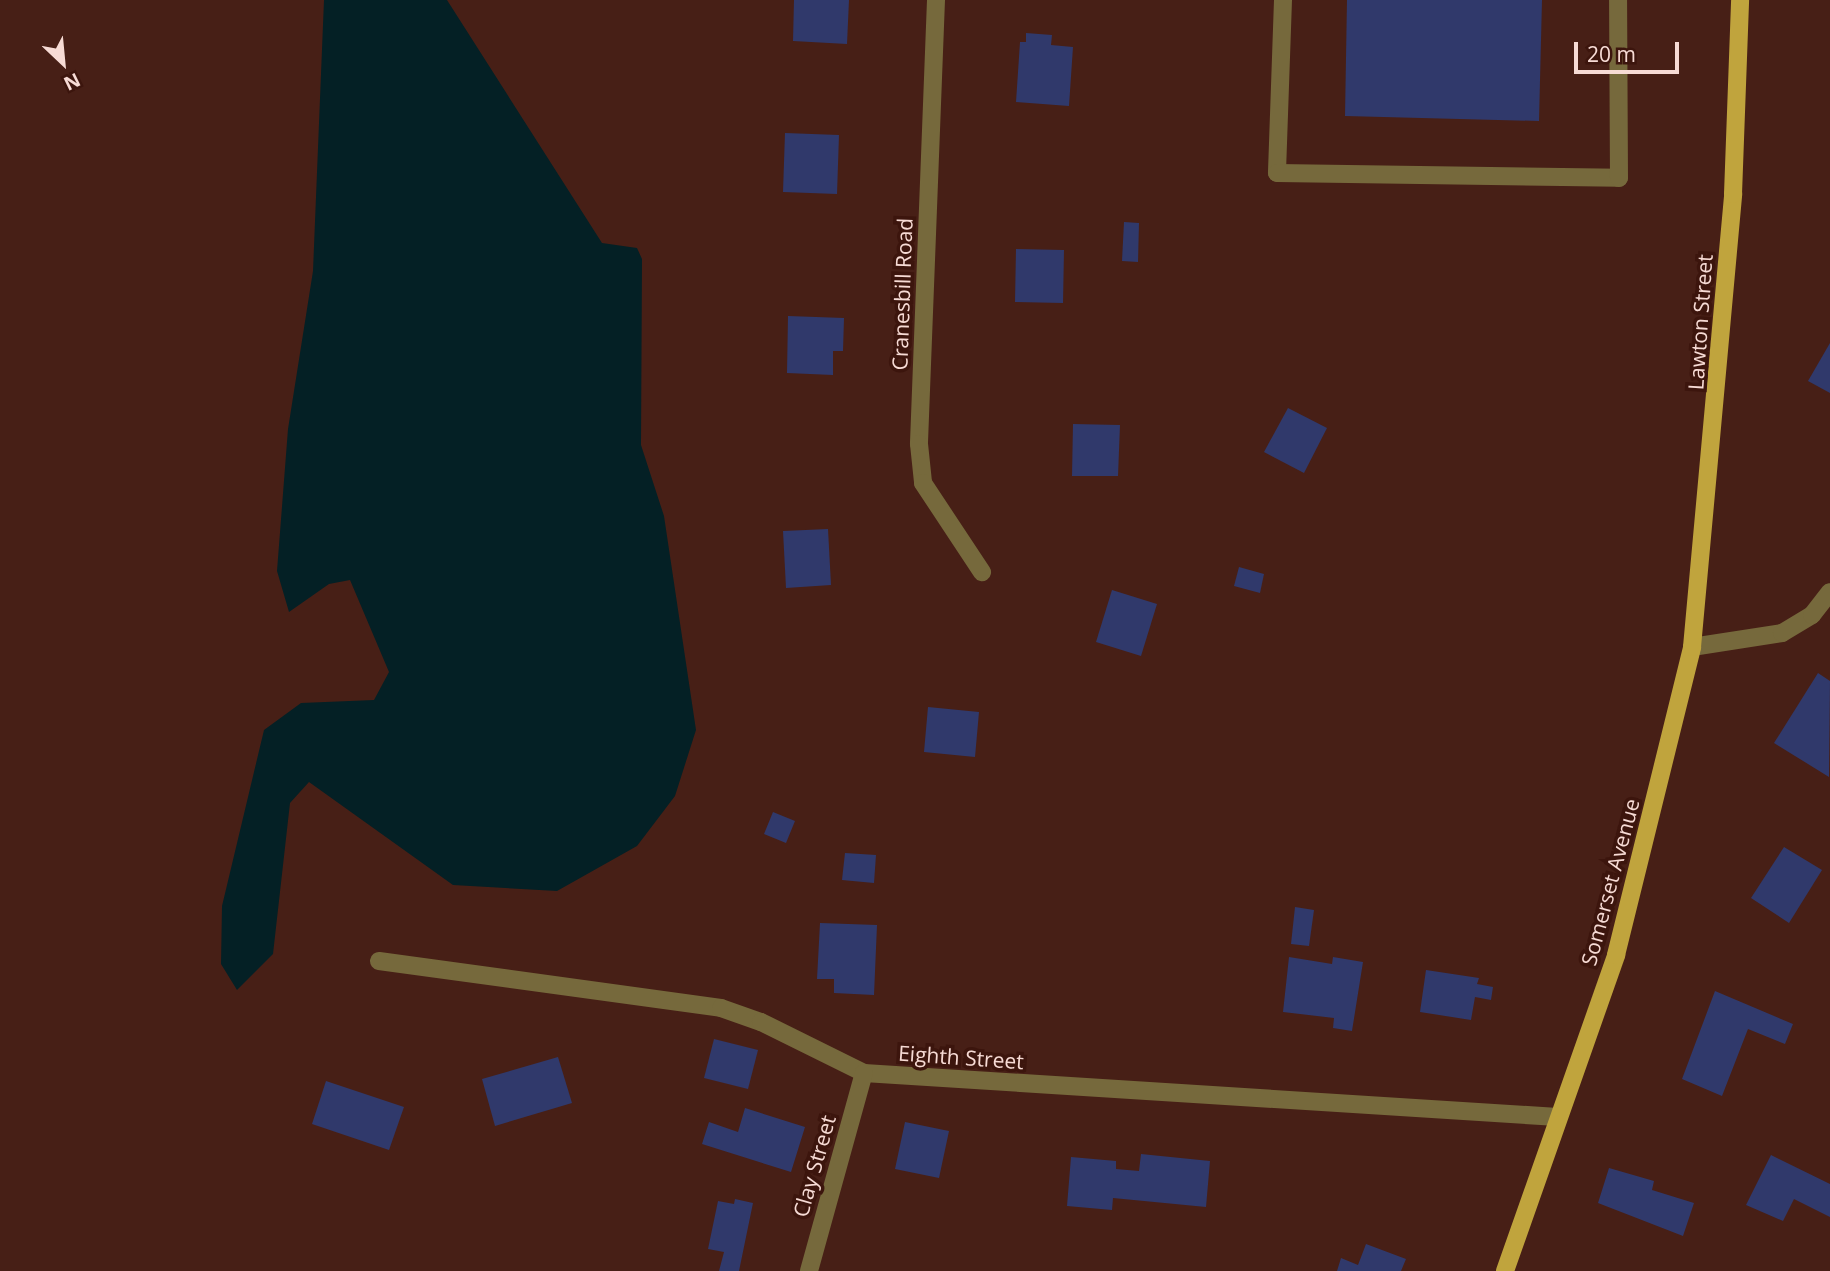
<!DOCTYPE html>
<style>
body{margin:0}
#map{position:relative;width:1830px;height:1271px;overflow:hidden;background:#471f16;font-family:"Open Sans",sans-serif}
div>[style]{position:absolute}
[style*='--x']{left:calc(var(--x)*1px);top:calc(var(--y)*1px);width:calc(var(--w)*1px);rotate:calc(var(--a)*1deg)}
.water>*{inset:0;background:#042025}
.building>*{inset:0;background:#30396b}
.service>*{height:18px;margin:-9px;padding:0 9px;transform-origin:9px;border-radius:9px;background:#76693c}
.minor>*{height:18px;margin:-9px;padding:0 9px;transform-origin:9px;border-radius:9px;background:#76693c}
.primary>*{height:18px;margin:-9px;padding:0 9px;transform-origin:9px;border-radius:9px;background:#c0a43d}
span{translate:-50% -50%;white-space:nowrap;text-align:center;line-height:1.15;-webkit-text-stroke:7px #3c150d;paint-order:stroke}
.street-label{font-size:21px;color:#f7dbd5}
.north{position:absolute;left:28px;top:28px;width:70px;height:70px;-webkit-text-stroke:5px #3c150d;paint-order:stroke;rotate:154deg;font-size:19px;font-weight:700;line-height:28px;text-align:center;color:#f7dbd5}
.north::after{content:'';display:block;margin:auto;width:24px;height:32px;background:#f7dbd5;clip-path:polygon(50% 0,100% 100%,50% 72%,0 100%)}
.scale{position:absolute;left:1574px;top:42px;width:105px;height:32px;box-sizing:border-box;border:4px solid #f7dbd5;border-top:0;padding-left:9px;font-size:21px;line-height:24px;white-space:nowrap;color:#f7dbd5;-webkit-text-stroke:5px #3c150d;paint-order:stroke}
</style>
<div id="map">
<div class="water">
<div style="clip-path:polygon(324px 0,447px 0,602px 243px,637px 248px,642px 259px,641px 445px,664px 516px,696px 730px,675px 796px,637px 846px,557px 891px,453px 885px,309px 782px,290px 803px,273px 954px,237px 990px,221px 964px,222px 906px,264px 730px,301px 703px,374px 700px,389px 672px,350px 580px,329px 584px,289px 612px,277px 571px,288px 429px,313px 271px)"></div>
</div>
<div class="building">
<div style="clip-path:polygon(794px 0,849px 0,847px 44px,793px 41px)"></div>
<div style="clip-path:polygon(1347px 0,1542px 0,1539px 121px,1345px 116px)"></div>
<div style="clip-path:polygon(1026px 33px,1052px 35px,1051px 45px,1073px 47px,1069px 106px,1016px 102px,1020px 42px,1026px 42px)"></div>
<div style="clip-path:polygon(785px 133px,839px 135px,837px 194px,783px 192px)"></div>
<div style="clip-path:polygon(1124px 222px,1139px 223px,1138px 262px,1122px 261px)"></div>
<div style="clip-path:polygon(1016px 249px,1064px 250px,1063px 303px,1015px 302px)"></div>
<div style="clip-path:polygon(788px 316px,844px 318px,843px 351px,833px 351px,833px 375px,787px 373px)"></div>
<div style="clip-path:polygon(1830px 343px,1830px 393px,1808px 381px)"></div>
<div style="clip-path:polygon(1288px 408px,1327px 428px,1304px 473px,1264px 452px)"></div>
<div style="clip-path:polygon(1073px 424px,1120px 425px,1118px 476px,1072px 476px)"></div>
<div style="clip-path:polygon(828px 529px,831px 585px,786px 588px,783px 531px)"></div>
<div style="clip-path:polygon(1239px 567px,1264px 574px,1260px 593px,1234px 586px)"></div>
<div style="clip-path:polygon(1112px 590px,1157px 604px,1141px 656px,1096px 642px)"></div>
<div style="clip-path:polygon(1818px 673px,1830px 681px,1829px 777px,1774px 743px)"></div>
<div style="clip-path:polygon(928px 707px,979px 712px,975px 757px,924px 752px)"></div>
<div style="clip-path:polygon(773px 812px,795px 821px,786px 843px,764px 834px)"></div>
<div style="clip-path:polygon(1784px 847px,1822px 870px,1789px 923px,1751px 898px)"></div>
<div style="clip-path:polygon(845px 853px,876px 855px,874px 883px,842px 880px)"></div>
<div style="clip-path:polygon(1295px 907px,1314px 910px,1309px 946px,1291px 944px)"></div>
<div style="clip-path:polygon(820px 923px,877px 925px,874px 995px,834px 993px,834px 979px,817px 979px)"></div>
<div style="clip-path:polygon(1289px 957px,1332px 964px,1333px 957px,1363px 962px,1352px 1031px,1333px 1028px,1334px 1018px,1283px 1012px)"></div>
<div style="clip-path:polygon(1426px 970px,1479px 978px,1477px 984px,1493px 987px,1491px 1000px,1475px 997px,1471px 1020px,1420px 1012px)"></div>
<div style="clip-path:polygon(1715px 991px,1793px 1024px,1785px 1044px,1748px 1029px,1722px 1096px,1682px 1079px)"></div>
<div style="clip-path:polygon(714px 1039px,758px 1050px,748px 1089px,704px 1078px)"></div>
<div style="clip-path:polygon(558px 1057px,572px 1103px,495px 1126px,482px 1079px)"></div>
<div style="clip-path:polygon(326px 1081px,404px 1107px,389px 1150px,312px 1124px)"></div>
<div style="clip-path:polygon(745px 1108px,805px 1127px,791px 1172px,702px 1144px,709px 1122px,738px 1132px)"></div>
<div style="clip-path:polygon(905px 1122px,949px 1131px,939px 1178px,895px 1169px)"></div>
<div style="clip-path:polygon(1141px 1154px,1210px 1161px,1206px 1207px,1113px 1198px,1112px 1210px,1067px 1206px,1071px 1157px,1116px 1161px,1116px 1169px,1139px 1171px)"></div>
<div style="clip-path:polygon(1771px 1155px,1830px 1184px,1830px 1217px,1794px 1199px,1783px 1221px,1746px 1205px)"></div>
<div style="clip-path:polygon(1609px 1168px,1654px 1181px,1652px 1190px,1694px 1203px,1683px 1236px,1598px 1203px)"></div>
<div style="clip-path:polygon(735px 1199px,753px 1203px,739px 1271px,719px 1271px,724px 1252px,708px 1249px,718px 1201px,734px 1204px)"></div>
<div style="clip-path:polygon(1366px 1244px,1406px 1259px,1401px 1271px,1337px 1271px,1341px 1258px,1358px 1265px)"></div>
</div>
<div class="service">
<div style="--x:1283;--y:0;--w:173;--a:92"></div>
<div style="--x:1277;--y:173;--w:342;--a:0.8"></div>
<div style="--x:1619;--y:178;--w:178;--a:-90.3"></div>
</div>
<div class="minor">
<div style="--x:936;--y:0;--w:444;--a:92.2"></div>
<div style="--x:919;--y:444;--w:39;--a:84"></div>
<div style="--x:923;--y:483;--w:107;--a:56.5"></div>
<div style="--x:1692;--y:647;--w:91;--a:-8.8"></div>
<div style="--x:1782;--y:633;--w:35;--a:-31"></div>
<div style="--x:1812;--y:615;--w:29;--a:-52"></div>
<div style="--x:379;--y:961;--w:345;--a:7.8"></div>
<div style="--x:721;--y:1008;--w:42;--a:19.3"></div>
<div style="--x:761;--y:1022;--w:115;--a:26.3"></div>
<div style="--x:864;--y:1073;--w:695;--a:3.63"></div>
<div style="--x:809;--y:1271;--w:205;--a:-74.5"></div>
</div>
<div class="primary">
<div style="--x:1505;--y:1271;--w:335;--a:-70.6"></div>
<div style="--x:1616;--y:955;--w:317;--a:-76.1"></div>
<div style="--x:1692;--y:647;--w:455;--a:-84.8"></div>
<div style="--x:1733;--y:194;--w:194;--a:-87.9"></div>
</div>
<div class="street-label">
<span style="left:902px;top:294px;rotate:-88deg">Cranesbill Road</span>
<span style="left:1700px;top:322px;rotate:-86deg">Lawton Street</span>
<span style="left:1610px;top:882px;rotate:-75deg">Somerset Avenue</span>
<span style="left:961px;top:1057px;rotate:4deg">Eighth Street</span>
<span style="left:814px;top:1166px;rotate:-74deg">Clay Street</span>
</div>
<div class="north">N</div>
<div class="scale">20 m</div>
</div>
